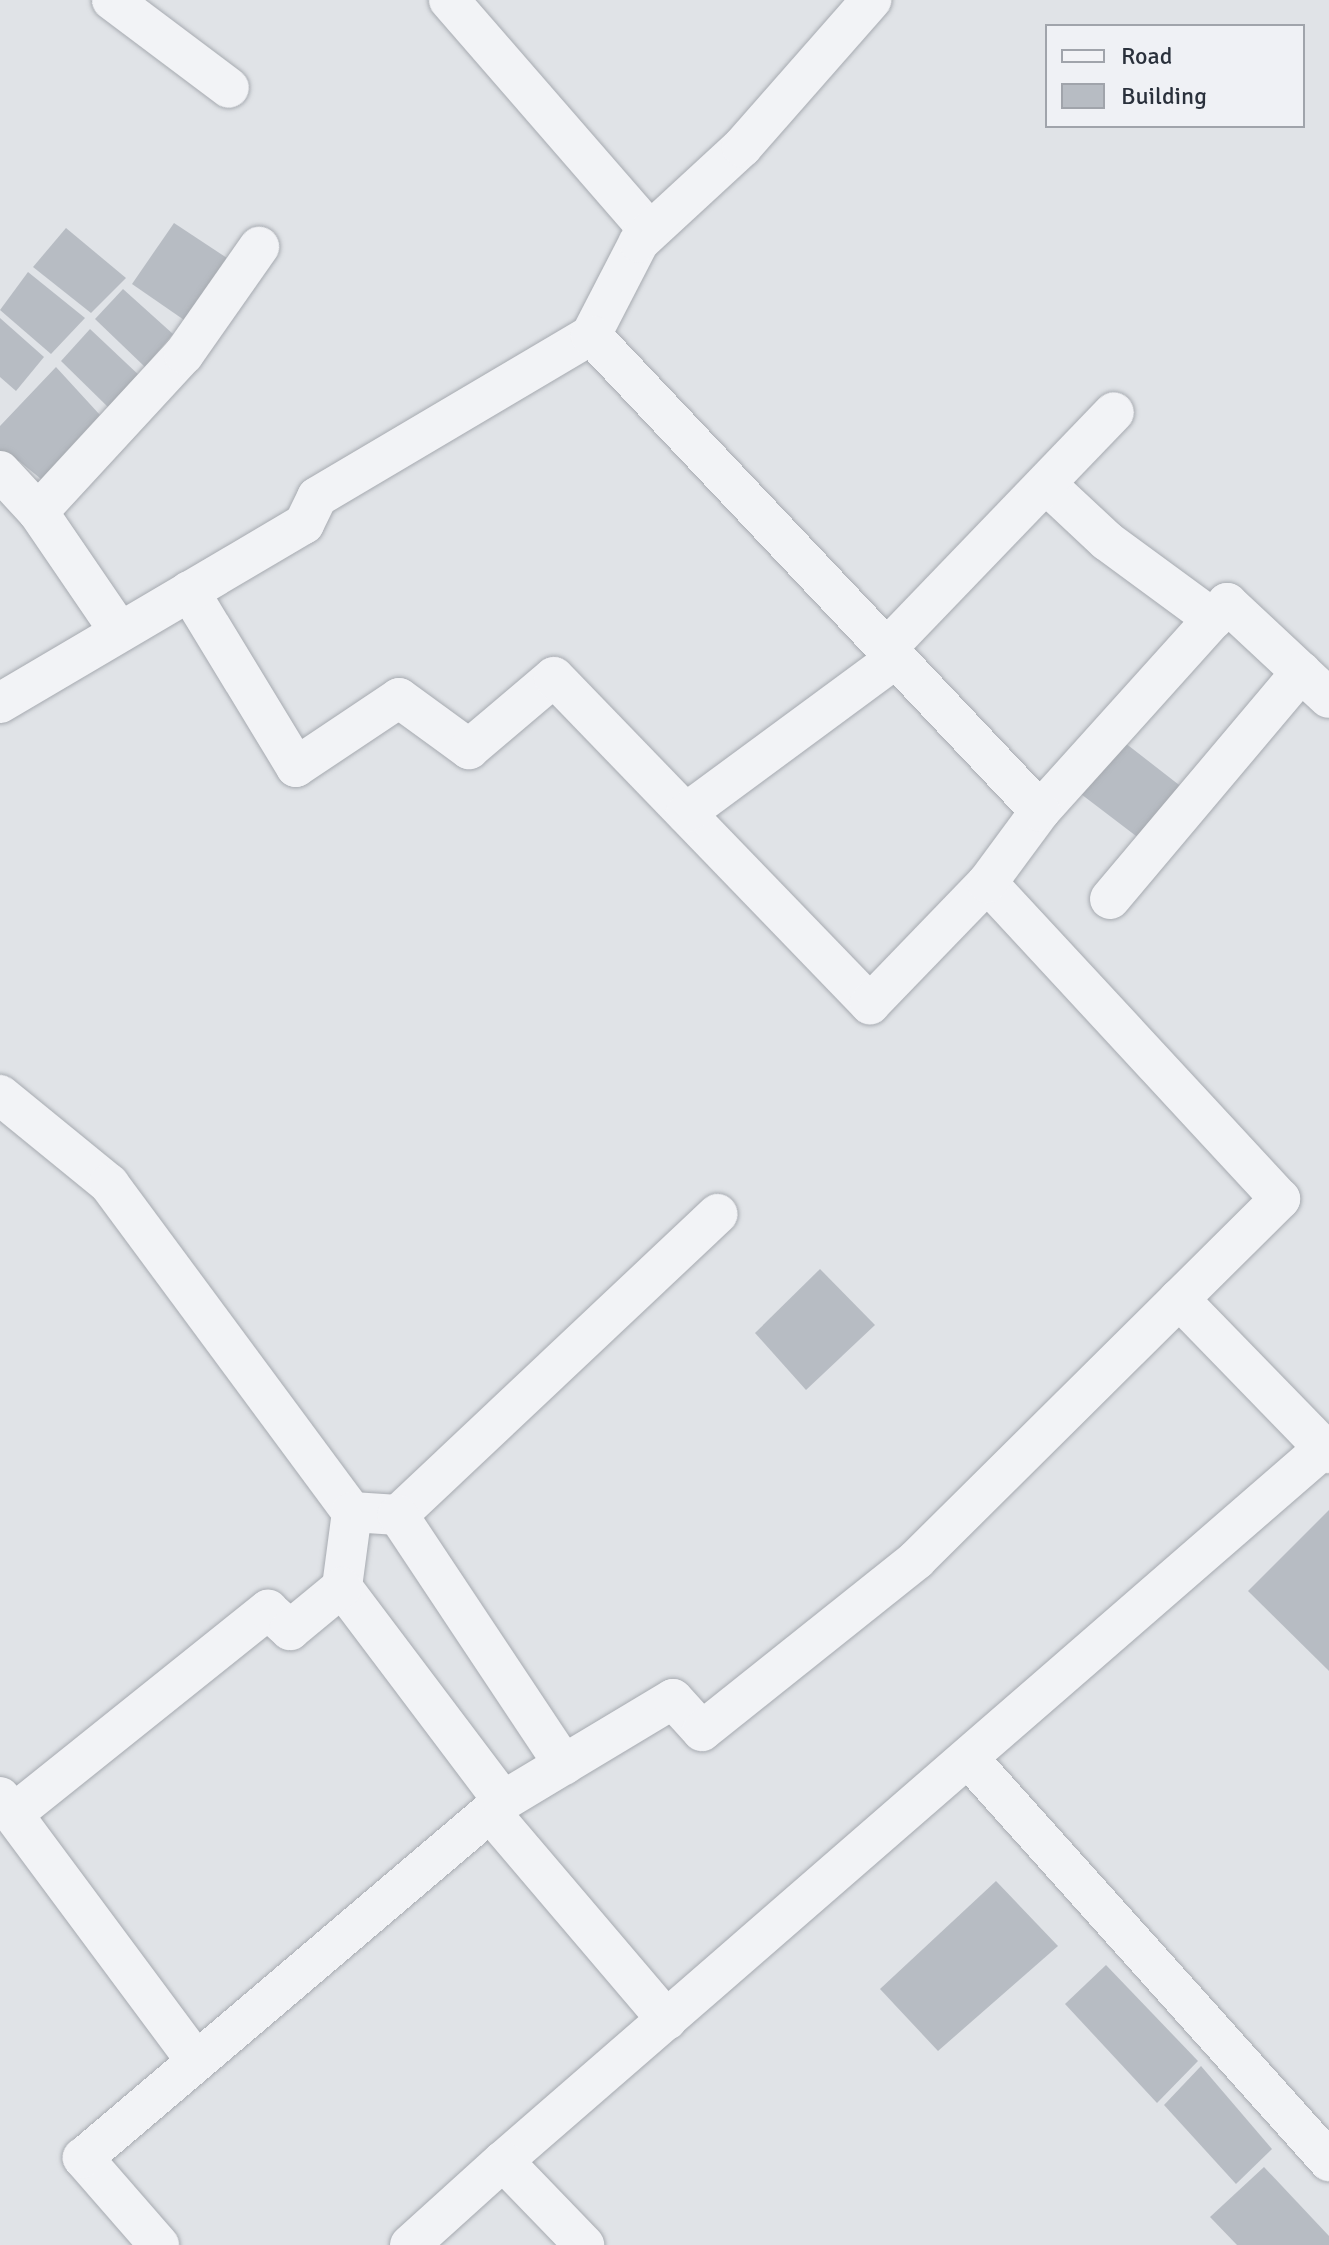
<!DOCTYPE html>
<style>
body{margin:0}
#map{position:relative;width:1329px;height:2245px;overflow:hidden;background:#e0e3e7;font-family:Signika,sans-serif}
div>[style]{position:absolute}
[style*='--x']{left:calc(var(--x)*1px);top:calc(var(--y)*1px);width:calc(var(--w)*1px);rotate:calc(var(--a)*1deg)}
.building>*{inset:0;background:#b7bcc3}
.roads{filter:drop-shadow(0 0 2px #a6aab0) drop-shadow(0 0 2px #a6aab0)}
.minor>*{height:40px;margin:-20px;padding:0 20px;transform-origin:20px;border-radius:20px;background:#f2f3f6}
span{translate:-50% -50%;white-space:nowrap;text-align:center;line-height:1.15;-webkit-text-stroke:6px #eff1f5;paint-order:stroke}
.legend{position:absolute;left:1045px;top:24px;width:260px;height:104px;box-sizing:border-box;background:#eff1f5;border:2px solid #a0a4ab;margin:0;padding:10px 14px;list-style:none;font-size:24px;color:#2a313c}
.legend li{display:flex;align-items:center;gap:16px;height:40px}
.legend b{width:40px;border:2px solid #a0a4ab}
</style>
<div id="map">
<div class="building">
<div style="clip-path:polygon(174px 223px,230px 260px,187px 322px,132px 284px)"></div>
<div style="clip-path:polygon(66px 228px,126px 278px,91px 313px,33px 267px)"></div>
<div style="clip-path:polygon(28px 272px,85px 318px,51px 354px,0 310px)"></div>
<div style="clip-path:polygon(123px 289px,173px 334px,145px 367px,95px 319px)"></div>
<div style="clip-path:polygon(0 318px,44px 357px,16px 391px,0 377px)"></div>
<div style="clip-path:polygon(90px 329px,142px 378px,110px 409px,61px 361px)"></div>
<div style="clip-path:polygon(56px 367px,100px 415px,41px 479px,19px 461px,10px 471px,0 459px,0 426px)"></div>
<div style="clip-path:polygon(1120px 739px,1183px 788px,1140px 839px,1077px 791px)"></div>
<div style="clip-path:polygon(820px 1269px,875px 1325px,806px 1390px,755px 1333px)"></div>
<div style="clip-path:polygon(1329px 1510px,1329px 1671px,1248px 1591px)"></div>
<div style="clip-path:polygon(996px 1881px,1058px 1946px,938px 2051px,880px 1989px)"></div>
<div style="clip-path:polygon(1106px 1965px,1198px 2061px,1157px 2103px,1065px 2004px)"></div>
<div style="clip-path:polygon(1201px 2066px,1272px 2149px,1236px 2184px,1164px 2105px)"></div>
<div style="clip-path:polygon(1264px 2167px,1329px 2236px,1329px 2245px,1237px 2245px,1210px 2217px)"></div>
</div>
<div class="roads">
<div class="minor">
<div style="--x:112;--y:0;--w:146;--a:36.9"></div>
<div style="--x:449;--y:0;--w:306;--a:49"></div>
<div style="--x:0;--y:471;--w:56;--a:47.2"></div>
<div style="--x:38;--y:512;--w:145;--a:55.7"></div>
<div style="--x:1046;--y:484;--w:83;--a:43.1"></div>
<div style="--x:1107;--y:541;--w:132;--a:36.3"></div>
<div style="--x:38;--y:512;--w:215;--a:-47.3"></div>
<div style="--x:184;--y:354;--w:131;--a:-55"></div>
<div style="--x:189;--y:591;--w:206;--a:58.7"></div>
<div style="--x:296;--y:767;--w:124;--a:-33.8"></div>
<div style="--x:399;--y:698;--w:87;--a:36.1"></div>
<div style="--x:469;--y:749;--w:111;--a:-40.3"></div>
<div style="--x:554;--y:677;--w:455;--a:46"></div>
<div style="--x:870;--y:1004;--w:168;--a:-46"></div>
<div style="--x:887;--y:648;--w:327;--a:-46.1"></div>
<div style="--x:0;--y:703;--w:353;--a:-30.5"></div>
<div style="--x:304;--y:524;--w:30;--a:-64"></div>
<div style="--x:317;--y:497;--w:318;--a:-30.6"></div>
<div style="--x:591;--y:335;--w:105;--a:-62.7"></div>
<div style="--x:639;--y:242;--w:140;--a:-42.7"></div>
<div style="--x:742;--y:147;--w:196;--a:-48.7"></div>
<div style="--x:1040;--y:811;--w:280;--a:-48"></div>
<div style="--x:1227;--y:603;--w:139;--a:43"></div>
<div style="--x:686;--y:813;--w:261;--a:-36.4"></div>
<div style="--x:1110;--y:899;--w:297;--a:-49.9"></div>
<div style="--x:0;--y:1095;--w:141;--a:39.2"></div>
<div style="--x:109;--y:1184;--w:408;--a:53.5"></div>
<div style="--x:352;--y:1512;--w:76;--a:97.6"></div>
<div style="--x:342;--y:1587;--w:268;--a:53"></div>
<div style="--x:1179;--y:1299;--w:215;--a:45.8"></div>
<div style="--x:352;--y:1512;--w:46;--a:3.7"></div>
<div style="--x:398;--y:1515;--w:439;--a:-43.3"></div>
<div style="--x:398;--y:1515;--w:300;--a:56.4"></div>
<div style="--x:969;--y:1759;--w:540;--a:48.15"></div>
<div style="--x:0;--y:1797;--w:329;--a:53.4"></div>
<div style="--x:490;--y:1812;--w:273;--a:49.6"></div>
<div style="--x:13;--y:1814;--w:327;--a:-38.7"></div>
<div style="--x:268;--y:1610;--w:30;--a:42"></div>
<div style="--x:290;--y:1630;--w:67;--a:-39.6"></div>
<div style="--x:503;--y:2161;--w:1087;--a:-40.97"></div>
<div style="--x:159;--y:2245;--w:116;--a:-131.1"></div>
<div style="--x:83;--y:2158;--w:551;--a:-40.36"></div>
<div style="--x:503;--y:1801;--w:198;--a:-31"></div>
<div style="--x:673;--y:1699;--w:43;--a:47.8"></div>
<div style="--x:702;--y:1731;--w:274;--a:-38.6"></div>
<div style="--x:916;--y:1560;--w:513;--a:-44.76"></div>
<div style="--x:1280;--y:1199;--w:431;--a:-132.8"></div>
<div style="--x:987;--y:883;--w:89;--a:-53.6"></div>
<div style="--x:1040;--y:811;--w:654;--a:-133.33"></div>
<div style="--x:410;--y:2245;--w:125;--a:-42.1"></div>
<div style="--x:503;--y:2161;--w:117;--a:46"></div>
</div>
</div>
<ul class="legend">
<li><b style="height:10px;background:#f2f3f6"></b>Road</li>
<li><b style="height:22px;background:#b7bcc3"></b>Building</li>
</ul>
</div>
